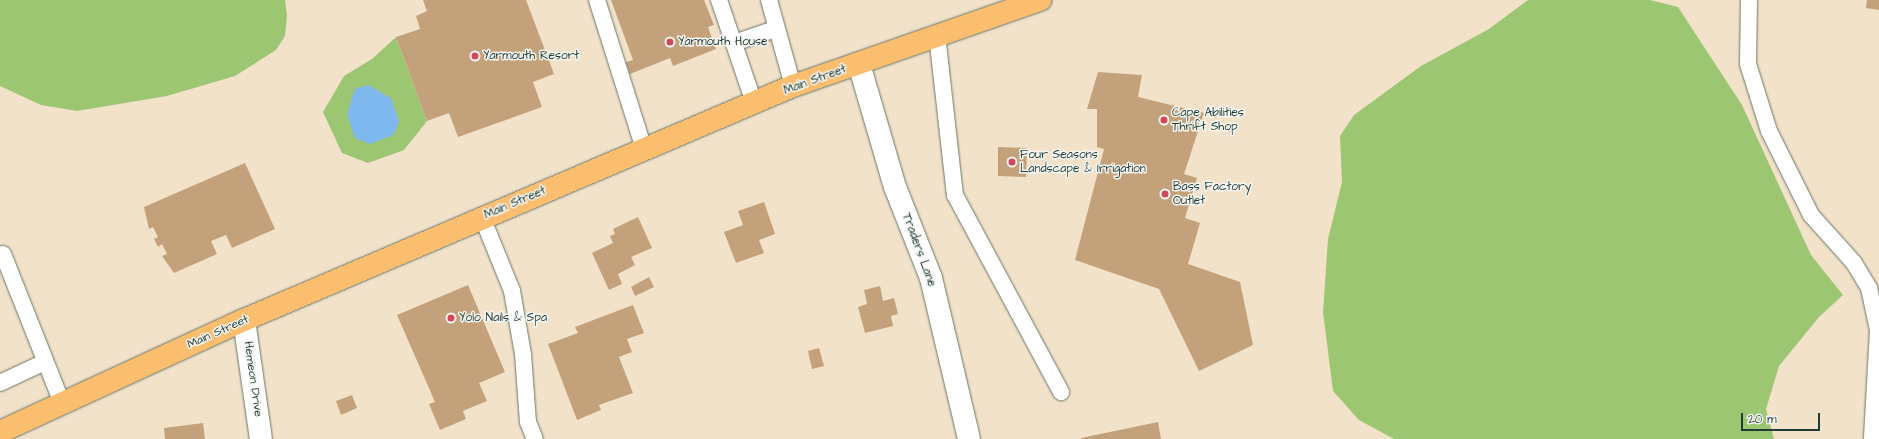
<!DOCTYPE html>
<style>
body{margin:0}
#map{position:relative;width:1879px;height:439px;overflow:hidden;background:#f3e2ca;font-family:"Architects Daughter",sans-serif}
div>[style]{position:absolute}
[style*='--x']{left:calc(var(--x)*1px);top:calc(var(--y)*1px);width:calc(var(--w)*1px);rotate:calc(var(--a)*1deg)}
.green>*{inset:0;background:#9dc672}
.water>*{inset:0;background:#7eb8ef}
.building>*{inset:0;background:#c3a27b}
.roads{filter:drop-shadow(0 0 1px #697768) drop-shadow(0 0 1px #697768)}
.service>*{height:16px;margin:-8px;padding:0 8px;transform-origin:8px;border-radius:8px;background:#fff}
.minor>*{height:22px;margin:-11px;padding:0 11px;transform-origin:11px;border-radius:11px;background:#fff}
.primary>*{height:22px;margin:-11px;padding:0 11px;transform-origin:11px;border-radius:11px;background:#fbbd6e}
.dots>*{width:11px;height:11px;translate:-50% -50%;box-sizing:border-box;border:2px solid #f6f6f2;border-radius:50%}
span{translate:-50% -50%;white-space:nowrap;text-align:center;line-height:1.15;-webkit-text-stroke:3px #f6f6f2;paint-order:stroke}
.poi-label{font-size:12px;color:#1f3d34}
.left{translate:0 -50%;text-align:left}
.street-label{font-size:12px;color:#1f3d34}
.scale{position:absolute;left:1741px;top:413px;width:79px;height:18px;box-sizing:border-box;border:2px solid #1f3d34;border-top:0;padding-left:5px;font-size:12px;line-height:14px;white-space:nowrap;color:#1f3d34;-webkit-text-stroke:3px #f6f6f2;paint-order:stroke}
</style>
<div id="map">
<div class="green">
<div style="clip-path:polygon(0 0,285px 0,287px 16px,285px 36px,276px 50px,235px 76px,167px 96px,77px 111px,41px 105px,0 86px)"></div>
<div style="clip-path:polygon(1528px 0,1650px 0,1678px 7px,1742px 105px,1811px 255px,1843px 295px,1819px 317px,1779px 366px,1766px 409px,1774px 439px,1394px 439px,1359px 420px,1333px 391px,1323px 312px,1328px 239px,1342px 182px,1340px 136px,1354px 115px,1421px 66px,1489px 29px)"></div>
<div style="clip-path:polygon(396px 37px,427px 121px,404px 150px,368px 163px,342px 153px,323px 112px,344px 76px,372px 59px)"></div>
</div>
<div class="water">
<div style="clip-path:polygon(368px 85px,391px 98px,399px 122px,393px 135px,370px 144px,355px 138px,347px 114px,355px 89px)"></div>
</div>
<div class="building">
<div style="clip-path:polygon(423px 0,526px 0,554px 74px,533px 82px,542px 107px,458px 137px,449px 113px,427px 121px,396px 37px,420px 29px,416px 16px,427px 11px)"></div>
<div style="clip-path:polygon(611px 0,704px 0,714px 25px,708px 27px,716px 49px,673px 66px,670px 58px,630px 74px,626px 62px,633px 60px)"></div>
<div style="clip-path:polygon(1867px 0,1879px 0,1879px 10px,1866px 8px)"></div>
<div style="clip-path:polygon(1098px 72px,1142px 75px,1138px 97px,1204px 113px,1184px 174px,1197px 178px,1185px 218px,1200px 223px,1188px 264px,1240px 282px,1253px 345px,1199px 371px,1159px 289px,1075px 260px,1104px 149px,1097px 147px,1097px 109px,1087px 109px)"></div>
<div style="clip-path:polygon(998px 147px,1027px 148px,1026px 177px,998px 176px)"></div>
<div style="clip-path:polygon(245px 163px,275px 229px,232px 248px,226px 235px,211px 241px,217px 254px,174px 273px,162px 256px,167px 254px,162px 244px,158px 247px,154px 239px,158px 237px,153px 227px,149px 229px,144px 207px)"></div>
<div style="clip-path:polygon(764px 202px,775px 234px,759px 240px,764px 253px,736px 263px,724px 232px,743px 225px,738px 211px)"></div>
<div style="clip-path:polygon(638px 217px,652px 248px,631px 257px,635px 265px,618px 274px,622px 284px,609px 290px,592px 253px,613px 243px,610px 236px,615px 234px,613px 229px)"></div>
<div style="clip-path:polygon(649px 277px,654px 287px,635px 296px,631px 287px)"></div>
<div style="clip-path:polygon(468px 285px,505px 372px,479px 383px,487px 401px,463px 411px,466px 419px,440px 430px,429px 404px,435px 402px,397px 315px)"></div>
<div style="clip-path:polygon(880px 286px,883px 301px,894px 298px,898px 314px,891px 316px,893px 326px,865px 333px,858px 307px,867px 304px,864px 290px)"></div>
<div style="clip-path:polygon(633px 305px,644px 333px,627px 339px,632px 352px,619px 357px,633px 393px,599px 405px,601px 410px,577px 420px,548px 344px,578px 333px,575px 327px)"></div>
<div style="clip-path:polygon(819px 348px,824px 366px,812px 369px,808px 351px)"></div>
<div style="clip-path:polygon(352px 395px,357px 408px,341px 415px,336px 401px)"></div>
<div style="clip-path:polygon(1158px 422px,1161px 439px,1081px 439px,1081px 438px)"></div>
<div style="clip-path:polygon(203px 423px,205px 439px,165px 439px,164px 428px)"></div>
</div>
<div class="roads">
<div class="service">
<div style="--x:597;--y:0;--w:156;--a:72.5"></div>
<div style="--x:719;--y:0;--w:109;--a:71.2"></div>
<div style="--x:769;--y:0;--w:89;--a:74.4"></div>
<div style="--x:1749;--y:0;--w:64;--a:90.9"></div>
<div style="--x:1748;--y:64;--w:70;--a:72.6"></div>
<div style="--x:1769;--y:131;--w:94;--a:63.4"></div>
<div style="--x:1811;--y:215;--w:64;--a:48.1"></div>
<div style="--x:1854;--y:263;--w:29;--a:59"></div>
<div style="--x:1869;--y:288;--w:43;--a:77.9"></div>
<div style="--x:1878;--y:330;--w:109;--a:93.2"></div>
<div style="--x:937;--y:35;--w:161;--a:83.6"></div>
<div style="--x:955;--y:195;--w:224;--a:61.7"></div>
<div style="--x:734;--y:43;--w:43;--a:-18.9"></div>
<div style="--x:482;--y:217;--w:80;--a:67.9"></div>
<div style="--x:512;--y:291;--w:64;--a:80.1"></div>
<div style="--x:523;--y:354;--w:68;--a:85.8"></div>
<div style="--x:528;--y:422;--w:18;--a:68"></div>
<div style="--x:3;--y:254;--w:160;--a:68.4"></div>
<div style="--x:0;--y:383;--w:50;--a:-25"></div>
</div>
<div class="minor">
<div style="--x:859;--y:64;--w:128;--a:73.7"></div>
<div style="--x:895;--y:187;--w:98;--a:68.4"></div>
<div style="--x:931;--y:278;--w:165;--a:76.7"></div>
<div style="--x:244;--y:320;--w:120;--a:81.9"></div>
</div>
<div class="primary">
<div style="--x:0;--y:432;--w:268;--a:-24.7"></div>
<div style="--x:244;--y:320;--w:597;--a:-23.09"></div>
<div style="--x:793;--y:86;--w:262;--a:-19.2"></div>
</div>
</div>
<div class="dots">
<div style="left:670px;top:42px;background:#d1495b"></div>
<div style="left:475px;top:56px;background:#d1495b"></div>
<div style="left:1164px;top:120px;background:#d1495b"></div>
<div style="left:1012px;top:162px;background:#d1495b"></div>
<div style="left:1165px;top:194px;background:#d1495b"></div>
<div style="left:451px;top:318px;background:#d1495b"></div>
</div>
<div class="poi-label">
<span class="left" style="left:678px;top:42px">Yarmouth House</span>
<span class="left" style="left:483px;top:56px">Yarmouth Resort</span>
<span class="left" style="left:1172px;top:120px">Cape Abilities<br>Thrift Shop</span>
<span class="left" style="left:1020px;top:162px">Four Seasons<br>Landscape &amp; Irrigation</span>
<span class="left" style="left:1173px;top:194px">Bass Factory<br>Outlet</span>
<span class="left" style="left:459px;top:318px">Yolo Nails &amp; Spa</span>
</div>
<div class="street-label">
<span style="left:815px;top:80px;rotate:-20deg">Main Street</span>
<span style="left:515px;top:203px;rotate:-23deg">Main Street</span>
<span style="left:919px;top:250px;rotate:70deg">Traders Lane</span>
<span style="left:218px;top:332px;rotate:-24deg">Main Street</span>
<span style="left:253px;top:379px;rotate:82deg">Hemeon Drive</span>
</div>
<div class="scale">20 m</div>
</div>
